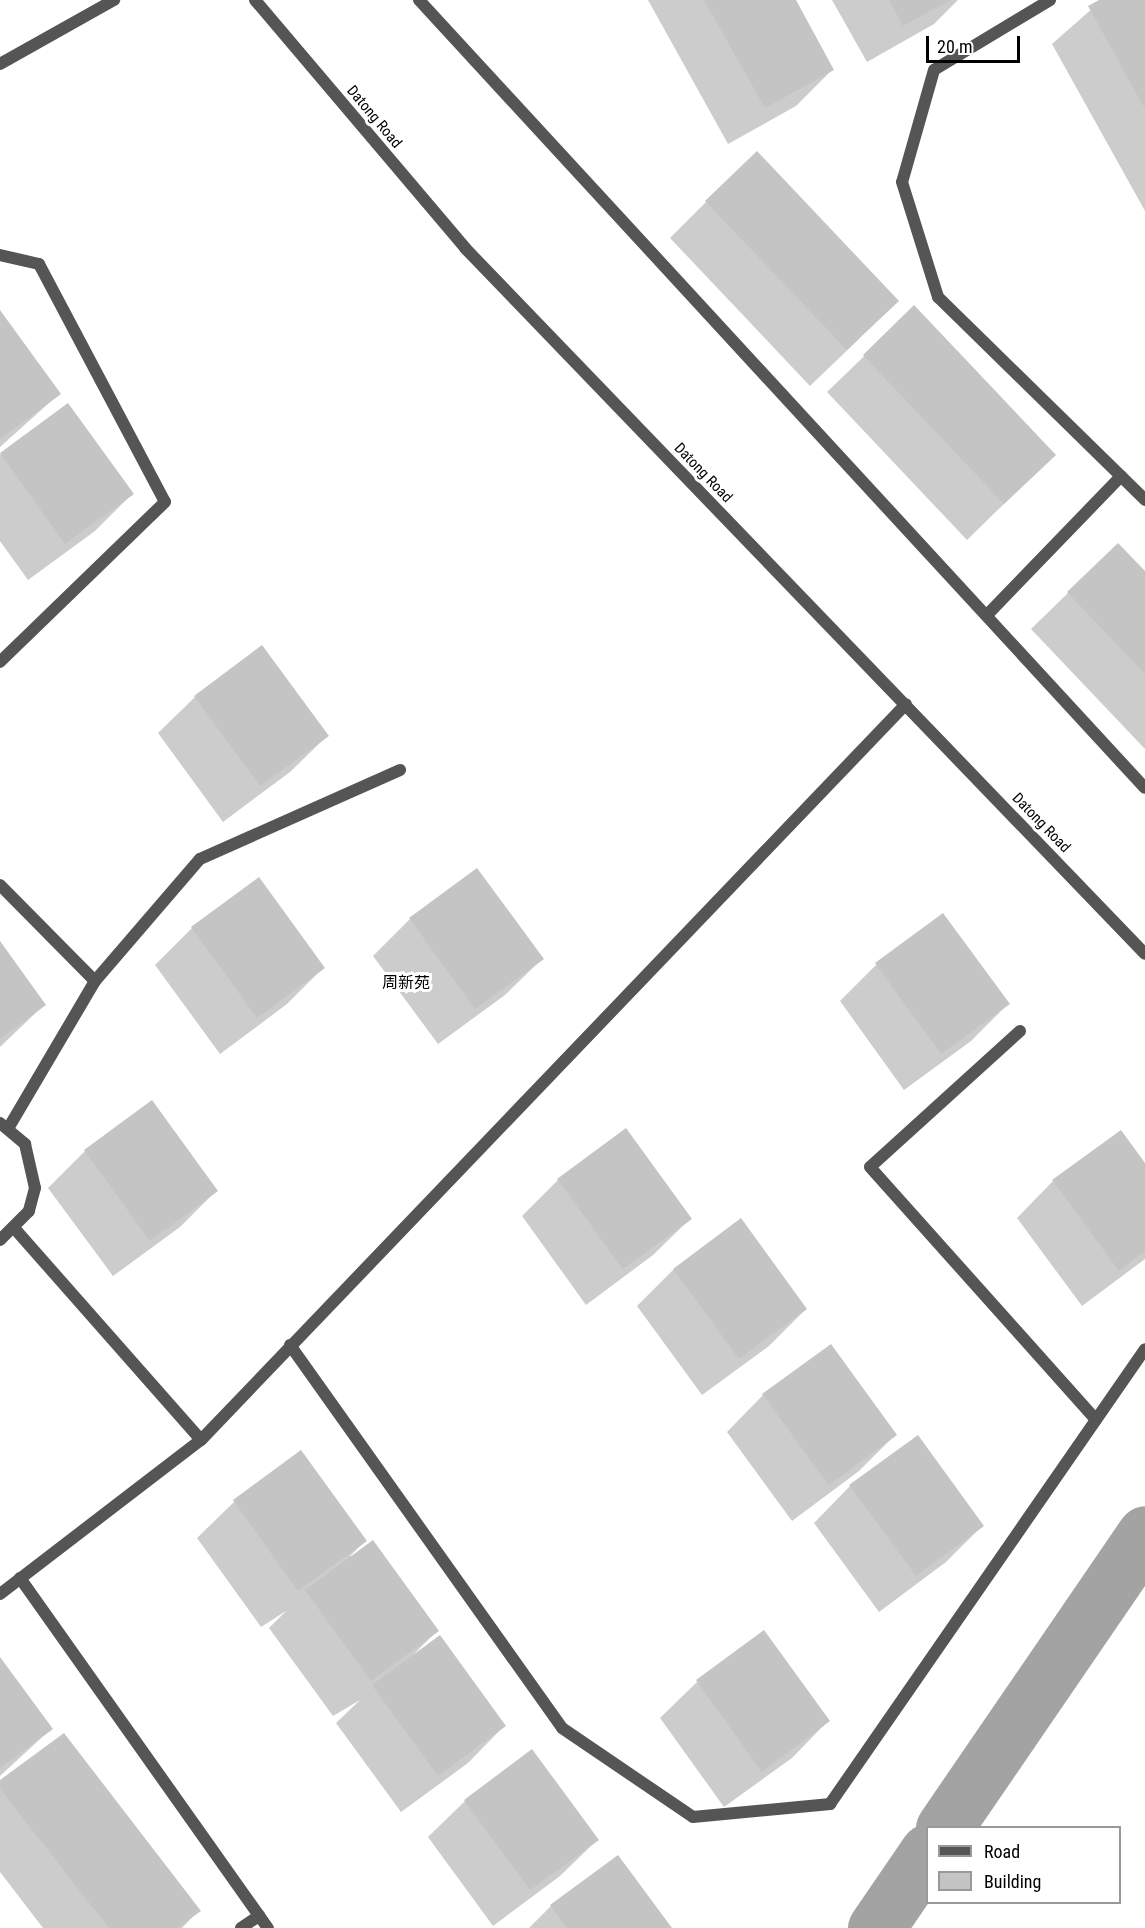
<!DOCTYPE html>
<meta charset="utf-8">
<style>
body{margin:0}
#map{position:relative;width:1145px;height:1928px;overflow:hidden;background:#fff;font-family:"Roboto Condensed","Noto Sans SC",sans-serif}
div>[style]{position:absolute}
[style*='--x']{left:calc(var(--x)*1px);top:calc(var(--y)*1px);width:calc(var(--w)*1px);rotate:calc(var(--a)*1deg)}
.shadow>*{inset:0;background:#0003}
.river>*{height:57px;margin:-28.5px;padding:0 28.5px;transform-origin:28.5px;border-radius:28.5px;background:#a3a3a3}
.building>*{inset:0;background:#c4c4c4}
.minor>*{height:12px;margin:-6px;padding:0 6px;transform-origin:6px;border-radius:6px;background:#555}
.tertiary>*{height:12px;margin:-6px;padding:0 6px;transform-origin:6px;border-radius:6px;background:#555}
span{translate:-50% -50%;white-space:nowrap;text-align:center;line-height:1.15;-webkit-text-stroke:6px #fff;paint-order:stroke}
.street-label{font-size:15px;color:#000}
.neighbourhood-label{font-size:16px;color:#000}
.legend{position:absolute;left:926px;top:1826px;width:195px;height:78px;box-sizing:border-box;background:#fff;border:2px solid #999;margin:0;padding:8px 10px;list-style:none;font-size:18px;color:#000}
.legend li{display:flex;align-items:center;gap:12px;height:30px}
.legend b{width:30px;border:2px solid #999}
.scale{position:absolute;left:926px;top:36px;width:94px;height:27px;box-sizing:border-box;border:3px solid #000;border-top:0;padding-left:8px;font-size:18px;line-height:21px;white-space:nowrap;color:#000;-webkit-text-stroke:4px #fff;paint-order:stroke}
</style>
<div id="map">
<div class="shadow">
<div style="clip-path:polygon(648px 0,794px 0,833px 69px,796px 106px,728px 144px)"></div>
<div style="clip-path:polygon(832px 0,958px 0,934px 24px,867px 62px)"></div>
<div style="clip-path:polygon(1102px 0,1145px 0,1145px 211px,1052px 44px)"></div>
<div style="clip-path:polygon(706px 202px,860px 338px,810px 386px,670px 238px)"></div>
<div style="clip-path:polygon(914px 308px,1054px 455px,967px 540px,827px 392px)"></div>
<div style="clip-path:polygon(0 313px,59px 394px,0 447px)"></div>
<div style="clip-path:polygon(68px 405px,132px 494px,95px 531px,28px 580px,0 541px,0 455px)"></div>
<div style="clip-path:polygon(1145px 573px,1145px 749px,1031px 629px,1068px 593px)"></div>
<div style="clip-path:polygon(195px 697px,327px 736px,290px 772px,223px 822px,158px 733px)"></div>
<div style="clip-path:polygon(259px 879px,323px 968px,287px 1004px,220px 1054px,155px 965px,192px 928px)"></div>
<div style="clip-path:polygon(410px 919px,542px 959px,505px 995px,438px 1044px,373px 956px)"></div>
<div style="clip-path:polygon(0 944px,44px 1005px,0 1047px)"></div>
<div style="clip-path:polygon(876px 965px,1008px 1004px,971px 1041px,904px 1090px,840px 1001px)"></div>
<div style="clip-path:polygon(152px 1102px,216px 1191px,180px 1227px,113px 1276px,48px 1188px,85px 1151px)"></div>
<div style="clip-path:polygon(1145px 1166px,1145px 1259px,1082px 1306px,1017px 1218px,1053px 1181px)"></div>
<div style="clip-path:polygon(558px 1180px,690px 1219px,653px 1255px,586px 1305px,522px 1216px)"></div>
<div style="clip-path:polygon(741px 1221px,806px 1309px,769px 1346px,702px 1395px,637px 1306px,673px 1270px)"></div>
<div style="clip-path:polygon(763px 1395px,895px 1435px,859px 1471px,792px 1521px,727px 1432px)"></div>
<div style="clip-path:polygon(301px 1452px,365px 1541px,350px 1556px,437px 1631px,414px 1654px,504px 1726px,468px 1763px,401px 1812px,336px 1723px,360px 1700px,333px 1716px,269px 1628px,286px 1611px,261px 1627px,197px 1538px,234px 1502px)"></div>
<div style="clip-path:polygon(850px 1486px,982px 1526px,946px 1562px,879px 1612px,814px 1523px)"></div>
<div style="clip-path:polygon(764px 1632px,828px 1721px,792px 1758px,724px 1807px,660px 1718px,697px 1682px)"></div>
<div style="clip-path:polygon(0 1659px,51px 1729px,0 1776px)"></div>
<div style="clip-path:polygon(0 1782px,199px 1910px,182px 1928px,43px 1928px,0 1872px)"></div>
<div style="clip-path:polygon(465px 1801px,597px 1840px,560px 1876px,493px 1926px,428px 1837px)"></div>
<div style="clip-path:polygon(551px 1906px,670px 1928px,529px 1928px)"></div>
</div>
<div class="river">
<div style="--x:944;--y:1828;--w:356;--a:-55.6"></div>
<div style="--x:876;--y:1928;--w:92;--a:-55.6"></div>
</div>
<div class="building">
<div style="clip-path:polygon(704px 0,796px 0,834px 70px,765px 108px)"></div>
<div style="clip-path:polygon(889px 0,951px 0,903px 26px)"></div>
<div style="clip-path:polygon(1099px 0,1145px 0,1145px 109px,1088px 6px)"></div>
<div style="clip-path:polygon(757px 151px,899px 301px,847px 350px,705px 201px)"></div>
<div style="clip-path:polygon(914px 305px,1056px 455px,1004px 504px,863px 355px)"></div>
<div style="clip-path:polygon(0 310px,61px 394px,0 439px)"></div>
<div style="clip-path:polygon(68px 403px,134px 494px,65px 544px,0 453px)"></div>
<div style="clip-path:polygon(1118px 543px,1145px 571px,1145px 674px,1067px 592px)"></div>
<div style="clip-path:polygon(262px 645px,329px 736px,260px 786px,194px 696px)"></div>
<div style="clip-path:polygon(477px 868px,544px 959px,475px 1009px,409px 918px)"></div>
<div style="clip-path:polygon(259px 877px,325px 968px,257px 1018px,191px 927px)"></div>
<div style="clip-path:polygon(943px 913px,1010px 1004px,941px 1054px,875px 963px)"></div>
<div style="clip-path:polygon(0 941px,46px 1005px,0 1039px)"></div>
<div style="clip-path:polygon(152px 1100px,218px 1191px,150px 1241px,84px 1150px)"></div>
<div style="clip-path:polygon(626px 1128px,692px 1219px,623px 1269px,557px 1179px)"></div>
<div style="clip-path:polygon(1121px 1130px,1145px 1163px,1145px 1251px,1119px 1271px,1052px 1180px)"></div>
<div style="clip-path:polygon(741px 1218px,807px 1309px,739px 1359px,673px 1269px)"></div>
<div style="clip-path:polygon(831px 1344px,897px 1435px,829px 1485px,762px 1394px)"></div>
<div style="clip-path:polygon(918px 1435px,984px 1526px,916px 1576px,849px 1485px)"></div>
<div style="clip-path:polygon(301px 1450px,367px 1541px,298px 1591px,233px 1500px)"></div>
<div style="clip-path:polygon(373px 1540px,439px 1631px,371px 1681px,305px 1590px)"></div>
<div style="clip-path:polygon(764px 1630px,830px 1721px,762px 1772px,696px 1680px)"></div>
<div style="clip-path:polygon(440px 1635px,506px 1726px,438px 1776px,372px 1685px)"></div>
<div style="clip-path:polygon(0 1657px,53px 1729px,0 1768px)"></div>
<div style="clip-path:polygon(64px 1733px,201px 1911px,177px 1928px,109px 1928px,0 1789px,0 1780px)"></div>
<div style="clip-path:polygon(532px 1749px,599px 1840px,530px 1890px,464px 1800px)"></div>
<div style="clip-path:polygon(618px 1855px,672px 1928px,567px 1928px,550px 1905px)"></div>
</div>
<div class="minor">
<div style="--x:1050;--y:0;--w:135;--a:148.9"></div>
<div style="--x:934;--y:70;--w:116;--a:105.9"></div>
<div style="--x:902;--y:182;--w:121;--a:72.6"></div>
<div style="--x:938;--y:297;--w:290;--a:44.4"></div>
<div style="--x:0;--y:255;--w:40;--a:13"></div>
<div style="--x:39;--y:264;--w:269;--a:62.1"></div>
<div style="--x:165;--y:502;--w:230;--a:135.9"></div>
<div style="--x:987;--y:615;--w:193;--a:-46"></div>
<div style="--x:0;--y:885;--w:135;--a:45.3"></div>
<div style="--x:1020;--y:1031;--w:202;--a:137.8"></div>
<div style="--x:870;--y:1167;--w:339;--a:48.2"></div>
<div style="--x:0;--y:1123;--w:33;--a:40"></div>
<div style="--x:25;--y:1144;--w:45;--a:77.2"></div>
<div style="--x:35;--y:1188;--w:24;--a:105"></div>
<div style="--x:29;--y:1211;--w:41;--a:135"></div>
<div style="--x:9;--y:1127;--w:169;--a:-59.5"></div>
<div style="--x:95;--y:981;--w:161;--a:-49.3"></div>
<div style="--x:200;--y:859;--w:219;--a:-24"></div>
<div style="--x:15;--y:1229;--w:281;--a:48.6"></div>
<div style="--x:201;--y:1440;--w:1019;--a:-46.23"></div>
<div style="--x:290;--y:1345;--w:470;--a:54.6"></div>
<div style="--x:562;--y:1728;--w:158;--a:34.2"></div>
<div style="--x:693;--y:1817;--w:138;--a:-5.4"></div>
<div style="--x:830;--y:1804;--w:553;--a:-55.3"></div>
<div style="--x:20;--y:1578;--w:429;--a:54.7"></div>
<div style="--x:0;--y:1594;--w:253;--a:-37.5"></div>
<div style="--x:241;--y:1928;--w:22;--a:-34"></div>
</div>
<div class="tertiary">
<div style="--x:255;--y:0;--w:325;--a:49.7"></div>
<div style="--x:465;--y:248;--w:980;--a:46.07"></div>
<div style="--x:419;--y:0;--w:1071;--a:47.35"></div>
<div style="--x:0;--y:64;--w:131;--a:-29.3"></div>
</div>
<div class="street-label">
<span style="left:374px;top:117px;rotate:50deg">Datong Road</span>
<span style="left:703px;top:473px;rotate:46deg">Datong Road</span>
<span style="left:1041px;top:823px;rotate:46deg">Datong Road</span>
</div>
<div class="neighbourhood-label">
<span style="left:406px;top:983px">周新苑</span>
</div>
<ul class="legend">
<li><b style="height:8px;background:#555"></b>Road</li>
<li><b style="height:16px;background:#c4c4c4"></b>Building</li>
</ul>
<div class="scale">20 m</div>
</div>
